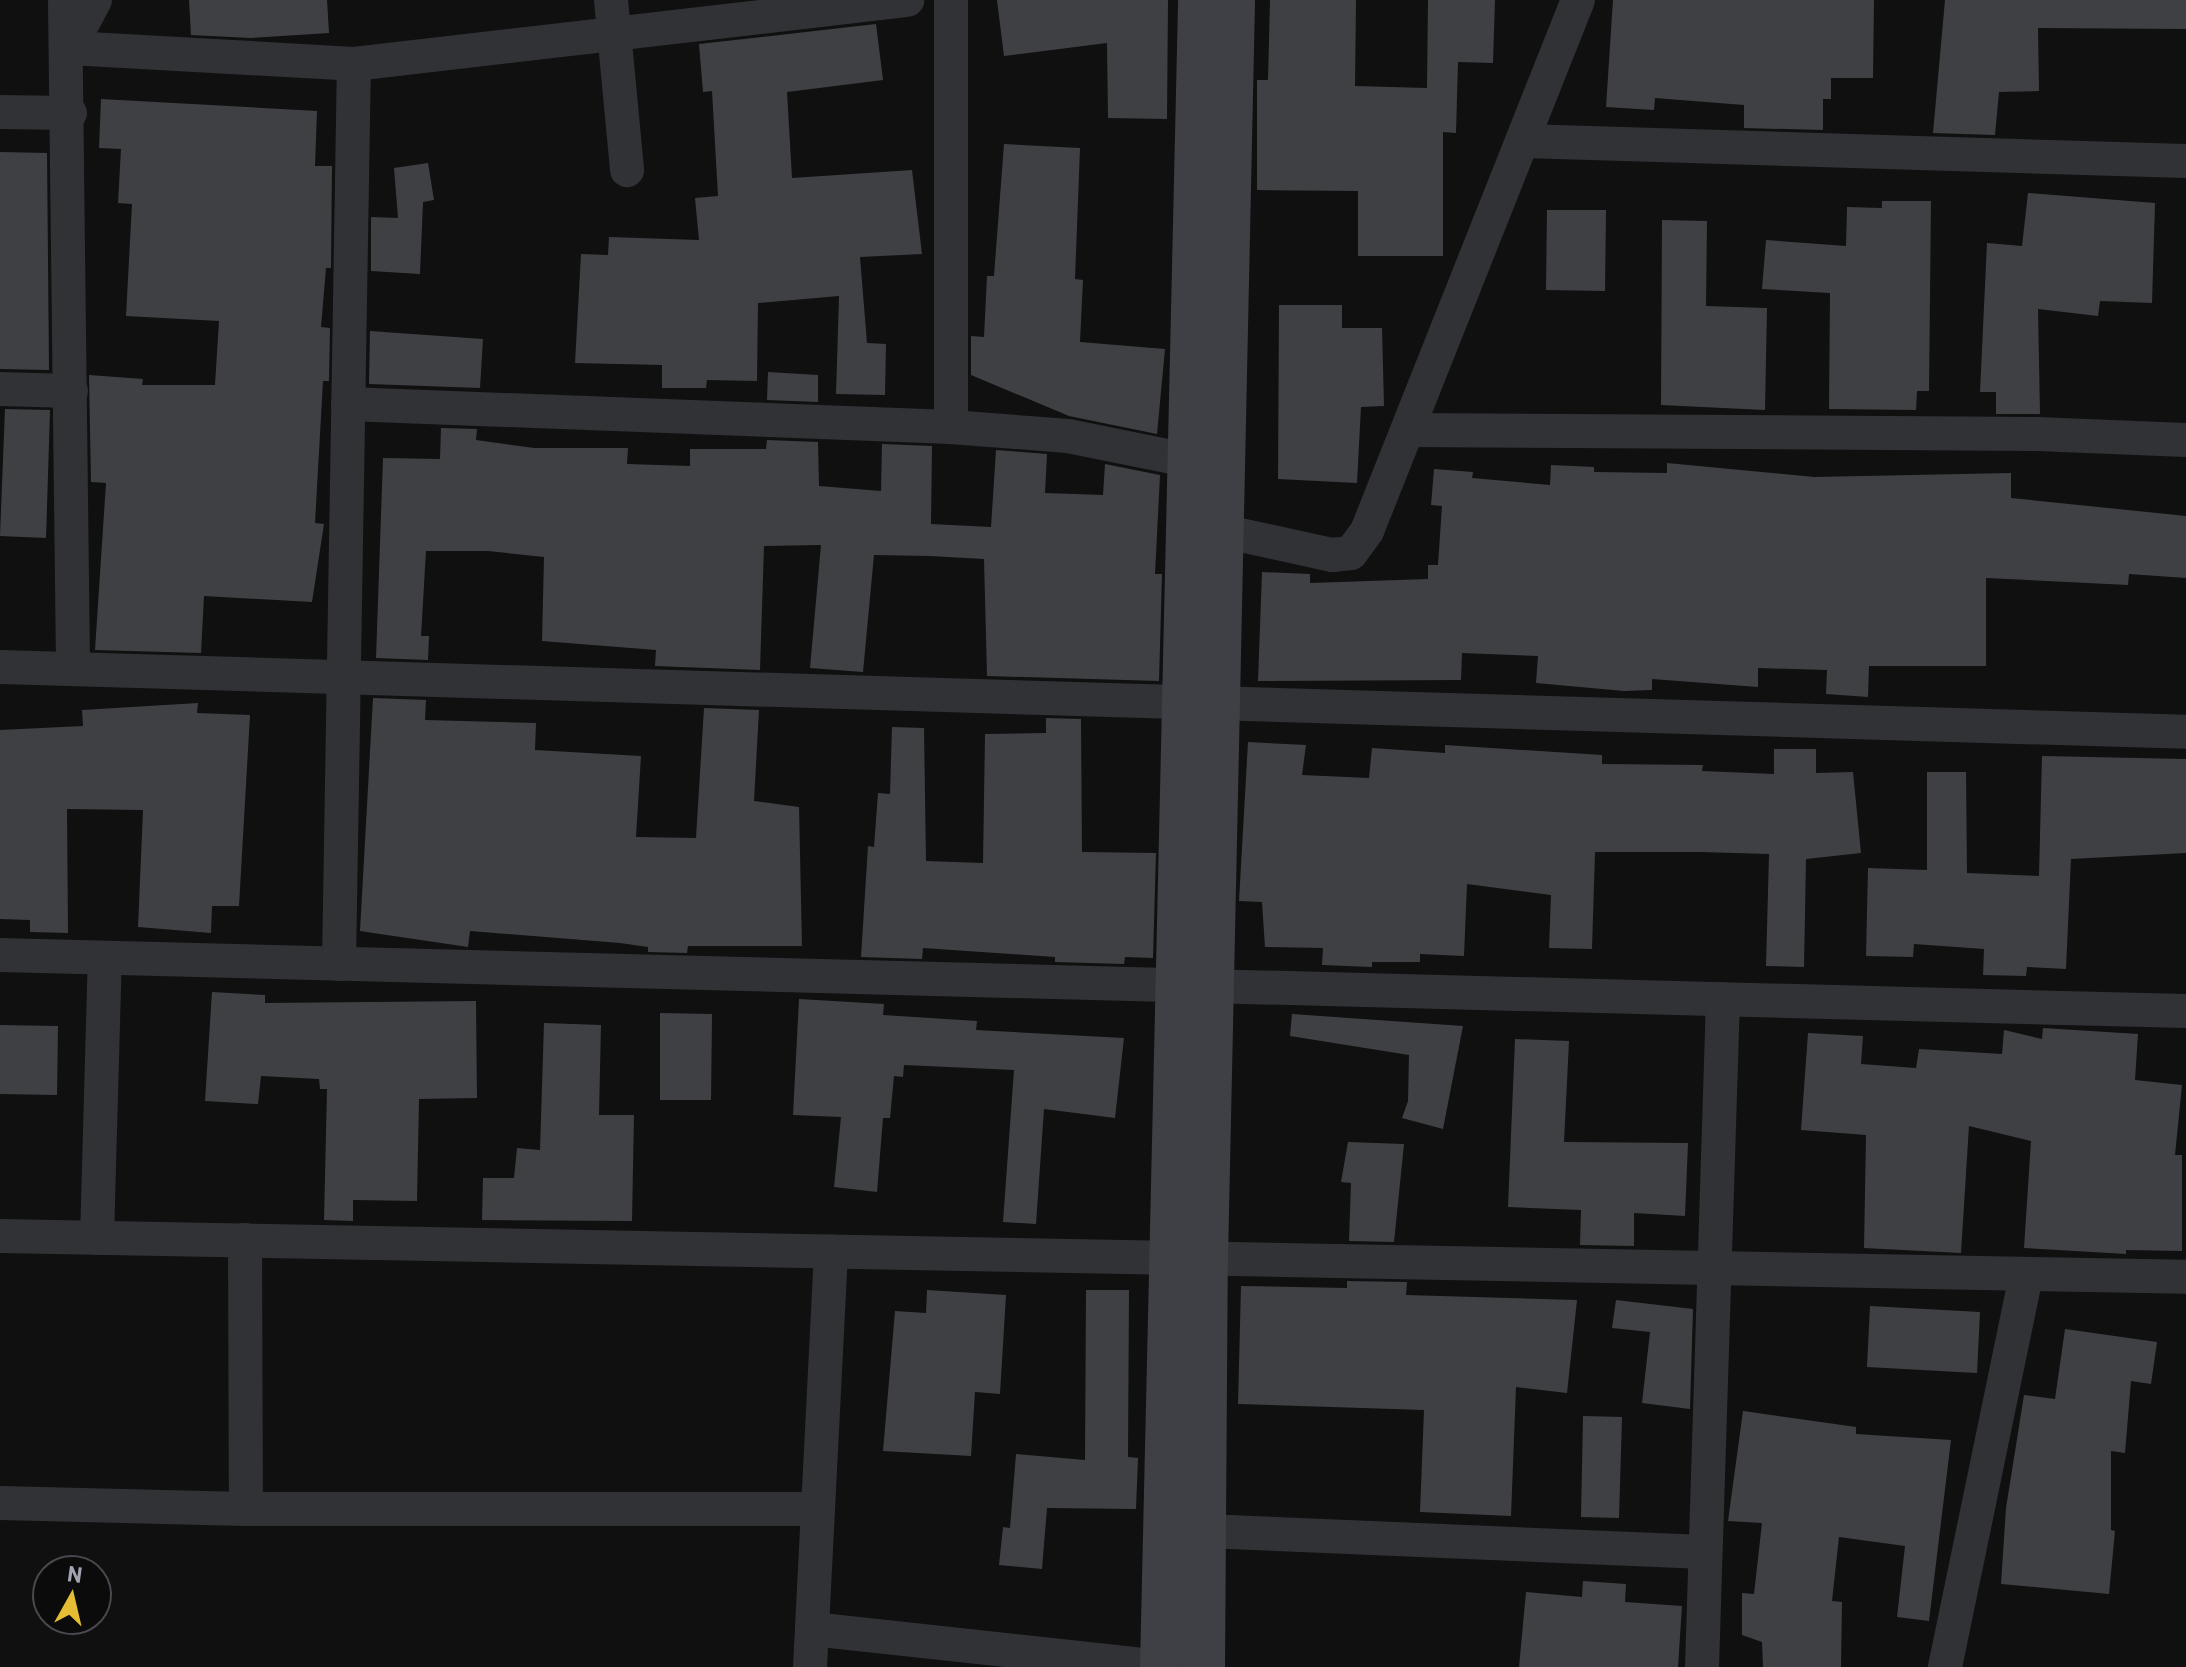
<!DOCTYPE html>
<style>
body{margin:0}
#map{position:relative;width:2186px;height:1667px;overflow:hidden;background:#101011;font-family:Barlow,sans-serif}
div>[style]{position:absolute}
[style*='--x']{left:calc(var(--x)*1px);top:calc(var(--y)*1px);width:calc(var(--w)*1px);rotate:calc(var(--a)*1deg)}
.building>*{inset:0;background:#3f4044}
.street>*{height:34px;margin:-17px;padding:0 17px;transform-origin:17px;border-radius:17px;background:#313236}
.secondary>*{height:44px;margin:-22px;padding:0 22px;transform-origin:22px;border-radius:22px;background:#3f4046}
span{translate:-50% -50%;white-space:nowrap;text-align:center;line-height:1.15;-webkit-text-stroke:6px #0b0b0c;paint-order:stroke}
.north{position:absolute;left:32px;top:1555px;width:80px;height:80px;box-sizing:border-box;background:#0b0b0c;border:2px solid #47494e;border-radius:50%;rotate:8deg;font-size:22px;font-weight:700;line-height:32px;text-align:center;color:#a2a5b1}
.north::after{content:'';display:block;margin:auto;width:28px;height:36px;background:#e5bd34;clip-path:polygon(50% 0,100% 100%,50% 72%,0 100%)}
</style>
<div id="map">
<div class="building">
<div style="clip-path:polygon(189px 0,327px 0,329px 33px,251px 38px,191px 35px)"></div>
<div style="clip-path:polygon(997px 0,1168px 0,1167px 119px,1108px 118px,1107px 43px,1004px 56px)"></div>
<div style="clip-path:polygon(1270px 0,1356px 0,1355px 86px,1427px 88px,1428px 0,1495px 0,1493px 63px,1458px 62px,1456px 133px,1443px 132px,1443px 256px,1358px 256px,1358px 191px,1257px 190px,1257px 80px,1268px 80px)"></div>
<div style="clip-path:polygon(1613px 0,1874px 0,1873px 78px,1831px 78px,1831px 99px,1823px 99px,1823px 130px,1744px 128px,1744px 105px,1655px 98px,1654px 110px,1606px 107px)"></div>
<div style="clip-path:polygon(1945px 0,2186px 0,2186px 29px,2038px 28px,2039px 91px,1999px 92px,1995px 135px,1933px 133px)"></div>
<div style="clip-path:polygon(876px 24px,883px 80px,787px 92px,792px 178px,912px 170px,922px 254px,860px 257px,867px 343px,886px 344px,885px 395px,836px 394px,839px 296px,758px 303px,757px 381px,707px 380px,706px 388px,662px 388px,662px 365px,575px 363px,581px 254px,608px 255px,609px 237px,699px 240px,695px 198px,718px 196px,712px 91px,703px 92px,699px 44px)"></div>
<div style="clip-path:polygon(101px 99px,317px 111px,315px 166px,332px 166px,331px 268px,326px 268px,321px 327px,330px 328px,329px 381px,323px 381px,315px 523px,324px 524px,312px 602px,204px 596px,201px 653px,95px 650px,106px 483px,91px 482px,89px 375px,143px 379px,142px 385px,215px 385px,219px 321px,126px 316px,132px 204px,118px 203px,121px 149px,99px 148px)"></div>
<div style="clip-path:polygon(1004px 144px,1080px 148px,1075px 279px,1083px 280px,1080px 342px,1165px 349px,1157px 434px,1069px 416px,971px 375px,971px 336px,984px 337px,987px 276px,994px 276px)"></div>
<div style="clip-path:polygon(0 152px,47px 153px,49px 370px,0 369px)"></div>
<div style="clip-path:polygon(428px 163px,434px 200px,423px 202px,420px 274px,371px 271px,371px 217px,398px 218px,394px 168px)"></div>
<div style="clip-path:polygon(2028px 193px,2155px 203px,2152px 303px,2100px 301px,2098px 316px,2038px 309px,2040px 414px,1996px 414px,1996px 392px,1980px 392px,1987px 243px,2022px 246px)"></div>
<div style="clip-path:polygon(1882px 201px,1931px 201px,1929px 391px,1917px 391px,1916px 410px,1829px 409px,1830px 293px,1762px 289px,1766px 240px,1846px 246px,1847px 207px,1882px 208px)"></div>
<div style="clip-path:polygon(1547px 210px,1606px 210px,1605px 291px,1546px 290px)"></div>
<div style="clip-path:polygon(1662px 220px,1707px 221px,1706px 306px,1767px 308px,1765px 410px,1661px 405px)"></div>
<div style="clip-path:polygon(1279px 305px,1342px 305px,1342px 328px,1382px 328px,1384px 406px,1361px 407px,1357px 483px,1278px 479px)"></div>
<div style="clip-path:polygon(370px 331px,483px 339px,480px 388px,369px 384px)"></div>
<div style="clip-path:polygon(768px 372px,818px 375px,818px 402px,767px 400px)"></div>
<div style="clip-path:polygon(5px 409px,50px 410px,46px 538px,0 536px)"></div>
<div style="clip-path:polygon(441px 428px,477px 429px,476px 440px,534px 448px,628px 448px,627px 464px,690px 466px,690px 449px,766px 449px,767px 440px,818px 442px,819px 486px,881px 491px,882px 444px,932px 446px,931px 524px,991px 527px,996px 450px,1047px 454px,1045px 493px,1103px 495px,1105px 464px,1160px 475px,1155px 574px,1162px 574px,1159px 681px,987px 676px,984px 559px,930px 556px,874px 555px,863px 672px,810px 668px,821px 545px,764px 546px,760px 670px,655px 666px,656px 650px,542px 641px,544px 557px,488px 551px,426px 551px,421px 636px,429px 636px,428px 660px,376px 658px,383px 458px,440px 459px)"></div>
<div style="clip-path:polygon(1667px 463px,1814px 477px,2011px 473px,2011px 498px,2186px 516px,2186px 578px,2129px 574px,2128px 585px,1986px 578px,1986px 666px,1869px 666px,1868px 697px,1826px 694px,1827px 670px,1758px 668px,1758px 687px,1652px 679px,1652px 690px,1624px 691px,1536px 683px,1538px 656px,1462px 653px,1461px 680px,1258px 681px,1262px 572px,1310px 574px,1310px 583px,1428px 579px,1428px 565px,1438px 565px,1442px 506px,1431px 505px,1434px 469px,1473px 472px,1472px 478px,1550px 485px,1551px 465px,1594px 467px,1594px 472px,1667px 473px)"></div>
<div style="clip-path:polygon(373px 698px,426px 700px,425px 720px,536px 723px,535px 750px,641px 756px,636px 837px,696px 838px,704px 708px,759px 710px,754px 801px,799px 807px,802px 946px,688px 946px,687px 953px,648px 952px,648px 947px,620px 943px,470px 931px,468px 947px,360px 931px)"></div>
<div style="clip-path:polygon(198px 703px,197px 713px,250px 715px,239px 906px,212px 906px,211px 933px,138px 927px,143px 810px,67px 809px,68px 933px,30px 932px,30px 920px,0 919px,0 730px,83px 726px,82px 710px)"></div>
<div style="clip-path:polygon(1046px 718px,1081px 719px,1082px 852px,1156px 853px,1153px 958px,1125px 957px,1124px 964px,1055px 962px,1055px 957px,923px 948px,922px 959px,861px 957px,868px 846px,874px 847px,878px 793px,890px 794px,892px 727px,924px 728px,926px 861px,983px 863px,985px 734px,1046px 733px)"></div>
<div style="clip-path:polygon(1248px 742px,1306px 745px,1302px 775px,1369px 778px,1372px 748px,1445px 753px,1445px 745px,1491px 748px,1602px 755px,1602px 764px,1703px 765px,1702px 771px,1774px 774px,1774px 749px,1816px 749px,1816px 773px,1853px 772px,1861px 853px,1806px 859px,1804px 967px,1766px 966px,1769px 854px,1700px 852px,1595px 852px,1592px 949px,1549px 948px,1551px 895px,1467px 884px,1464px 956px,1420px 954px,1420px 962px,1372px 962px,1372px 967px,1322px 965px,1323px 948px,1265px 947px,1262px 902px,1239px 901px)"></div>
<div style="clip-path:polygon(2042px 756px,2186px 759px,2186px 853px,2071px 859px,2066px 969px,2027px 967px,2026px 976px,1983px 975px,1984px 949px,1914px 944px,1913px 957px,1866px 956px,1868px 868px,1927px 870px,1927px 772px,1966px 772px,1967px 873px,2039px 876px)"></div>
<div style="clip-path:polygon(212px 992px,265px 995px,265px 1003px,476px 1001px,477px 1098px,419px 1099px,417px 1201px,353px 1200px,353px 1221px,324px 1220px,327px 1089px,320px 1089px,319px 1079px,261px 1076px,258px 1104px,205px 1101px)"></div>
<div style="clip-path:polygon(799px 999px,884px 1004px,883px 1015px,977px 1021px,976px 1030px,1124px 1038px,1115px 1118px,1044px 1109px,1036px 1224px,1003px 1222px,1014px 1070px,904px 1065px,903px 1077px,894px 1076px,890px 1118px,883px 1118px,877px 1192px,834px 1187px,841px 1117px,793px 1115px)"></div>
<div style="clip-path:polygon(660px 1013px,712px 1014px,711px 1100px,660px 1100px)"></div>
<div style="clip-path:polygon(1292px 1014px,1463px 1026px,1443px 1129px,1402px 1118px,1408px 1101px,1409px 1055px,1290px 1036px)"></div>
<div style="clip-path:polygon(544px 1023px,601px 1025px,599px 1115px,634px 1115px,632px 1221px,482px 1220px,483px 1178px,514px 1178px,517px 1148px,540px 1150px)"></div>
<div style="clip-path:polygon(0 1025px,58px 1026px,57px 1095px,0 1094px)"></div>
<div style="clip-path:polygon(2043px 1028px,2138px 1034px,2135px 1080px,2182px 1085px,2175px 1155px,2182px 1155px,2182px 1251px,2126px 1250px,2126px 1254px,2024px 1248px,2031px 1141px,1969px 1126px,1961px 1253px,1864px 1248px,1866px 1135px,1801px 1130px,1808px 1033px,1863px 1036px,1861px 1064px,1916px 1068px,1919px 1049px,2002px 1054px,2004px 1030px,2042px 1039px)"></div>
<div style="clip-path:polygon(1515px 1039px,1569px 1041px,1564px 1142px,1688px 1143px,1685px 1216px,1634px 1213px,1634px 1246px,1580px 1245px,1581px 1210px,1508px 1207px)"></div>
<div style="clip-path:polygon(1348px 1142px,1404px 1144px,1394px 1242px,1349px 1241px,1351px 1183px,1341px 1182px)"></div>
<div style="clip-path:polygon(1347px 1281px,1407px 1282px,1406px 1295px,1577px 1300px,1567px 1393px,1516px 1387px,1511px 1516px,1420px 1512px,1424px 1410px,1238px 1404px,1241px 1286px,1347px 1288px)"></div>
<div style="clip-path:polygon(927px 1290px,1006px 1295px,1000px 1394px,975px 1392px,971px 1456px,883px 1451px,895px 1311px,926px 1313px)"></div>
<div style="clip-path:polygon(1086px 1290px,1129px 1290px,1128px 1457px,1138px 1458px,1136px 1509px,1047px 1508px,1042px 1569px,999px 1565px,1003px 1527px,1010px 1528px,1016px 1454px,1085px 1460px)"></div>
<div style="clip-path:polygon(1616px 1300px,1693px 1309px,1690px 1409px,1642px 1403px,1650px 1332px,1612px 1328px)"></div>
<div style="clip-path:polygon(1870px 1306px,1980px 1312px,1977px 1373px,1867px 1367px)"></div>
<div style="clip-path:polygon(2065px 1329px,2157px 1342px,2151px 1384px,2131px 1381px,2125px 1453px,2111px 1451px,2111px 1530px,2115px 1531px,2109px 1594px,2001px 1584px,2006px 1508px,2024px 1395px,2055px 1399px)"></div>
<div style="clip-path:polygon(1743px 1411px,1856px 1427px,1856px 1434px,1951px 1440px,1929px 1621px,1897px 1617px,1905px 1546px,1839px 1537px,1832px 1601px,1842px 1602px,1841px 1667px,1763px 1667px,1762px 1642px,1742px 1635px,1742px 1593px,1754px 1594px,1762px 1523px,1728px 1521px)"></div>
<div style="clip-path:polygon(1583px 1416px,1622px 1417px,1619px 1518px,1581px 1517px)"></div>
<div style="clip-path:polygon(1583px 1581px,1626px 1584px,1625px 1602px,1682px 1606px,1678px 1667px,1519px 1667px,1526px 1592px,1582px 1597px)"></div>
</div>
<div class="street">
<div style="--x:65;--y:0;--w:669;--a:89.31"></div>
<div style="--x:611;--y:0;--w:171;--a:84.6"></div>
<div style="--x:70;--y:47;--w:53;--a:-62"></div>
<div style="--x:70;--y:48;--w:284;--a:3.2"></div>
<div style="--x:354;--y:64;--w:557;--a:-6.6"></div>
<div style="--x:0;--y:112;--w:70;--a:0.8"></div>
<div style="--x:1522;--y:141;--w:664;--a:1.73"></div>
<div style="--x:0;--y:389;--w:71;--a:1.6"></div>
<div style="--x:348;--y:404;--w:603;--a:2.18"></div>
<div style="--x:951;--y:427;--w:117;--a:4.4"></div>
<div style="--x:1068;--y:436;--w:147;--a:11.4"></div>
<div style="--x:951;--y:427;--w:427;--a:-90"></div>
<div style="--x:1408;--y:430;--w:629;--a:0.36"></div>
<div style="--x:2037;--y:434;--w:149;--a:2.3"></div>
<div style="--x:1222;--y:531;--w:113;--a:12.3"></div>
<div style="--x:1332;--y:555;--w:19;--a:-6"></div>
<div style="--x:1351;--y:553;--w:27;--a:-54"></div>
<div style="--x:1367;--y:531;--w:571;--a:-68.33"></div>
<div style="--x:0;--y:667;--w:2187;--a:1.7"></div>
<div style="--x:0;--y:955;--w:2187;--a:1.47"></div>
<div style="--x:339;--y:964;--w:900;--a:-89.05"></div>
<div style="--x:0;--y:1236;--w:2186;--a:1.07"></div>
<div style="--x:97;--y:1238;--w:280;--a:-88.4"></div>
<div style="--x:245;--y:1240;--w:269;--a:89.8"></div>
<div style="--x:0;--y:1503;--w:246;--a:1.4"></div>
<div style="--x:246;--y:1509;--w:572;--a:0"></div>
<div style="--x:1205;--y:1531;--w:500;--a:2.41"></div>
<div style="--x:812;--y:1629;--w:349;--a:6.2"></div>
<div style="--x:810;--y:1667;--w:416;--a:-87.1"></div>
<div style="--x:1702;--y:1667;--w:668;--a:-88.2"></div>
<div style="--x:1945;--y:1667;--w:399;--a:-78.3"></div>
</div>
<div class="secondary">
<div style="--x:1162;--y:1667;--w:1667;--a:-88.69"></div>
<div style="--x:1203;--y:1667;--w:408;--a:-89.6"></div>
<div style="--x:1206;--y:1259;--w:1259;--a:-88.77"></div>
</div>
<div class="north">N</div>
</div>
